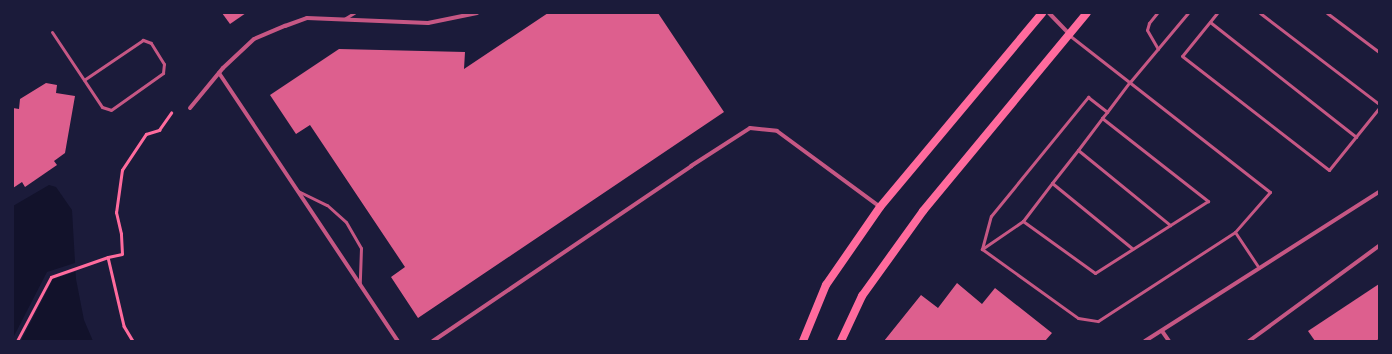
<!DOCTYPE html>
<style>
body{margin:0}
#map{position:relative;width:1392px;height:354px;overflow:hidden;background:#1b1b3a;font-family:Jost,sans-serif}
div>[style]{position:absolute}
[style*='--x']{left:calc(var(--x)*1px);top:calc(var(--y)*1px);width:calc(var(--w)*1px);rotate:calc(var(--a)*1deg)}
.water>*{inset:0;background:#12122b}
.pier>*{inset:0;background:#1b1b3a}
.building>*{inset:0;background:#dd5f8e}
.path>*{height:2.5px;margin:-1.25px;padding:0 1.25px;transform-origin:1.25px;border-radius:1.25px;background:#ff6b9d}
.service>*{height:3px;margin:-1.5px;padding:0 1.5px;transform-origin:1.5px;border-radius:1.5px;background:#c65784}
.minor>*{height:4px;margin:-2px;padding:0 2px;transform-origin:2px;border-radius:2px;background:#c65784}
.secondary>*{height:8px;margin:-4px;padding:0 4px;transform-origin:4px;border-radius:4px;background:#ff6b9d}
span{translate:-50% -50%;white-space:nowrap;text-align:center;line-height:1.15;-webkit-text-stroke:3px #1b1b3a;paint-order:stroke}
.frame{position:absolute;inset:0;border:14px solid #1b1b3a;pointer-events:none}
</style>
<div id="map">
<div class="water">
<div style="clip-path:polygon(49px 185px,56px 187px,72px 210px,76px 279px,84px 320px,93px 341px,13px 341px,13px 206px)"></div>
</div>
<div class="pier">
<div style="clip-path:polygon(78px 262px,78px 271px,53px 279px,21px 341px,13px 341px,13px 338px,47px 272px)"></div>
</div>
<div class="building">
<div style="clip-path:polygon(222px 13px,246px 13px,230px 24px)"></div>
<div style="clip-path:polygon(548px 13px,658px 13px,724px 112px,418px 318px,391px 277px,405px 267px,310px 125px,296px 134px,270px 95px,339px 49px,465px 52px,464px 69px)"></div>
<div style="clip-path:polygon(46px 83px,57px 85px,56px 93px,75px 96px,65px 153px,54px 161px,57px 165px,25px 187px,22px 182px,13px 188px,13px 108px,19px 109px,20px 99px)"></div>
<div style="clip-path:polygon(957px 283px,982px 304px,995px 288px,1052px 333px,1045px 341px,884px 341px,921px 295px,938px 308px)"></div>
<div style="clip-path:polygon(1379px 284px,1379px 339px,1375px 341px,1315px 341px,1308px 331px)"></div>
</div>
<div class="path">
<div style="--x:108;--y:257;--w:71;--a:76.9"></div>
<div style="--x:124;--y:326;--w:17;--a:59"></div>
<div style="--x:17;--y:341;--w:72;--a:-62"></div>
<div style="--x:51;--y:277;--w:60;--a:-19.3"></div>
<div style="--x:108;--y:257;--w:14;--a:-12"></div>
<div style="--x:122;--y:254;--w:20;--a:-93"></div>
<div style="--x:121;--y:234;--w:22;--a:-103"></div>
<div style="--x:116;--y:213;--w:43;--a:-82.1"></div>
<div style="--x:122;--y:170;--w:43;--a:-56.3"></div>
<div style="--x:146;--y:134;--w:14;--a:-17"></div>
<div style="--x:159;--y:130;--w:21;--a:-55"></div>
</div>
<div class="service">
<div style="--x:1157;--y:13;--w:13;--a:129"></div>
<div style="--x:1149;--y:23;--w:7;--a:106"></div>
<div style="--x:1147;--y:30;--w:22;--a:60"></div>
<div style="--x:1217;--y:13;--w:55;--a:129.1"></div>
<div style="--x:1182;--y:56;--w:186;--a:37.8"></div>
<div style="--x:1329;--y:170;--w:80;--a:-51.1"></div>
<div style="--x:1260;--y:13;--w:150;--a:37.4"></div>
<div style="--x:1327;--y:13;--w:65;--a:36.9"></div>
<div style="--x:344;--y:19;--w:12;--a:-31"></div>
<div style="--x:1210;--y:22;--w:186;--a:38.2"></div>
<div style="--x:52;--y:32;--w:90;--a:56.3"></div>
<div style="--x:102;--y:107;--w:9;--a:18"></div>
<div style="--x:111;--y:110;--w:64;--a:-35.4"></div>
<div style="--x:163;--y:73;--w:9;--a:-84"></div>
<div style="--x:164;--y:64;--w:25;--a:-122"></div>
<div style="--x:151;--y:43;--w:9;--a:-159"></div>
<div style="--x:143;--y:40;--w:71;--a:145.9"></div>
<div style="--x:1069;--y:35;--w:255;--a:38"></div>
<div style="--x:1270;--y:192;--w:53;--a:131.2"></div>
<div style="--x:1235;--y:232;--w:43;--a:56.3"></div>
<div style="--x:1102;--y:118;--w:135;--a:38.1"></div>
<div style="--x:1208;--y:201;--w:134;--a:147.5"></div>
<div style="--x:1095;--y:273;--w:89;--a:-144.2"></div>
<div style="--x:1023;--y:221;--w:48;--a:-52.7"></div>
<div style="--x:1052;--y:183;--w:42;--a:-51.8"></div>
<div style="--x:1078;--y:150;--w:40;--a:-53"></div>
<div style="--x:1102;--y:118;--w:8;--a:-50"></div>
<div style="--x:1107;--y:112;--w:38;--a:-53"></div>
<div style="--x:1130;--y:82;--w:90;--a:-50"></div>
<div style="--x:1078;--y:150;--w:119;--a:39.2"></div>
<div style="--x:1052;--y:183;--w:104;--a:39.2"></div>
<div style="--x:298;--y:191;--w:32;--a:26"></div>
<div style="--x:327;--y:205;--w:25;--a:42"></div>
<div style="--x:346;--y:222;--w:30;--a:60"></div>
<div style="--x:361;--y:248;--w:37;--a:92"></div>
<div style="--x:1023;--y:221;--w:50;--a:145.7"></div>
<div style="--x:982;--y:249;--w:118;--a:35.7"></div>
<div style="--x:1078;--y:318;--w:20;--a:9"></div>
<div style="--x:1098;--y:321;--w:163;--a:-33"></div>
<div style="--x:982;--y:249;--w:34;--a:-75"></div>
<div style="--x:991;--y:216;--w:154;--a:-50.8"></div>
<div style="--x:1088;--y:97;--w:24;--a:38"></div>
</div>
<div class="minor">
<div style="--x:1049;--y:13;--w:29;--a:46"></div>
<div style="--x:219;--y:73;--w:322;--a:56.3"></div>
<div style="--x:190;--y:108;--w:52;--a:-50.5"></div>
<div style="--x:223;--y:68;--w:42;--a:-43.1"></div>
<div style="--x:254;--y:39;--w:34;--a:-23"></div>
<div style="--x:285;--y:26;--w:23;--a:-20"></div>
<div style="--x:307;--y:18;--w:121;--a:2.4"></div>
<div style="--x:428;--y:23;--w:50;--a:-11.5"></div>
<div style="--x:1162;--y:331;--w:12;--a:55"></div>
<div style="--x:433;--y:341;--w:312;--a:-34.1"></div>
<div style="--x:691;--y:166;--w:70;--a:-32.8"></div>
<div style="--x:750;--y:128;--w:27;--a:6"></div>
<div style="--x:777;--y:131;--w:128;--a:36.4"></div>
<div style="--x:1145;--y:341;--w:277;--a:-32.5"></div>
<div style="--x:1249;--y:341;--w:161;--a:-36.2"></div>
</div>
<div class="secondary">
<div style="--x:803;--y:341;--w:61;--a:-67.7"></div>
<div style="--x:826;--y:285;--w:95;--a:-55.3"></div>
<div style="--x:880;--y:207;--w:253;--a:-50.1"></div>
<div style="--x:841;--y:341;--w:50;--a:-65"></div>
<div style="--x:862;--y:296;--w:105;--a:-54.3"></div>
<div style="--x:923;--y:211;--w:257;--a:-50.4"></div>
</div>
<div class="frame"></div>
</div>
